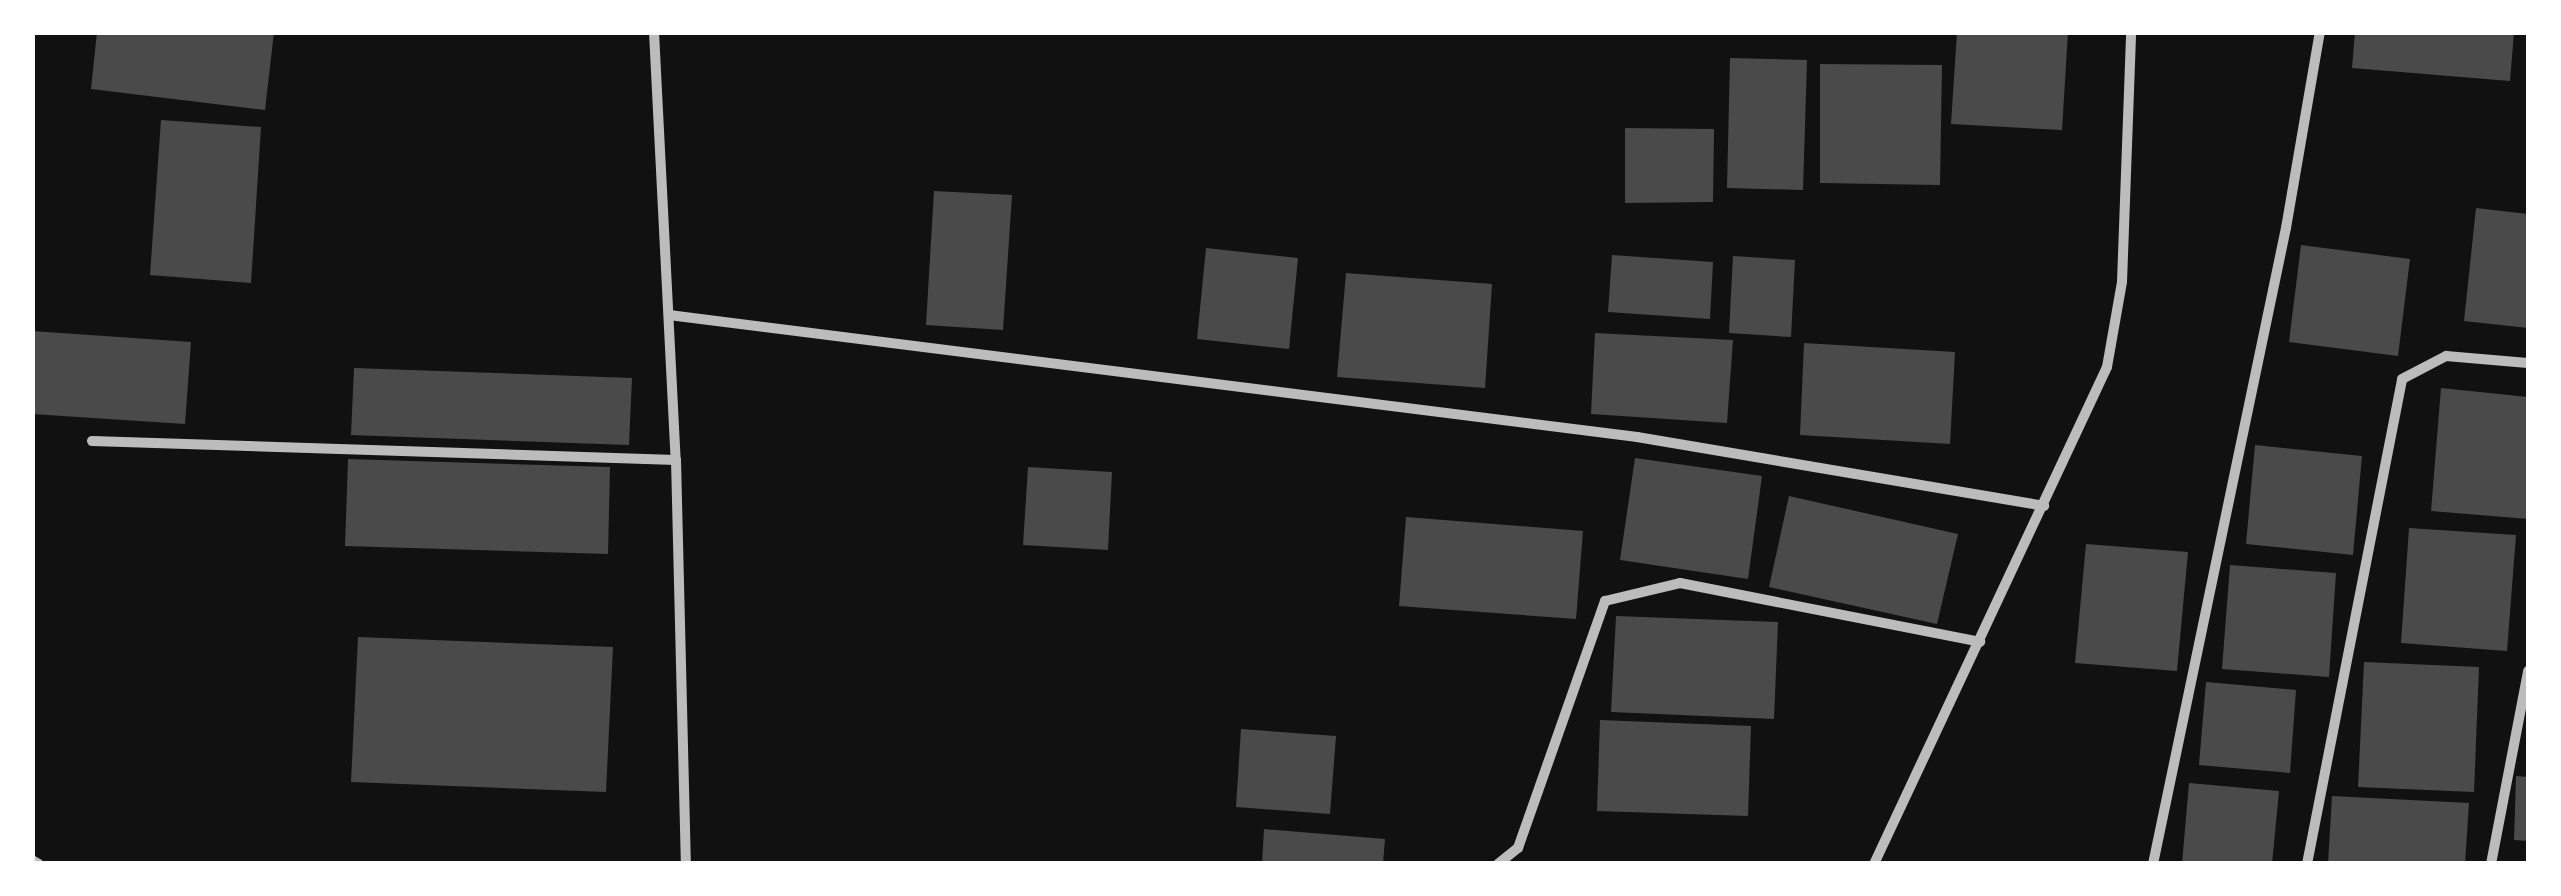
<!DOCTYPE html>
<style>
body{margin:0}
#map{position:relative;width:2561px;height:896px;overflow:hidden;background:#111;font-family:"Noto Sans",sans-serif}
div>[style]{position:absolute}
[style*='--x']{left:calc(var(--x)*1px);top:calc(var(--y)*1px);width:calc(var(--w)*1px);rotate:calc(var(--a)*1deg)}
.building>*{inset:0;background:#4a4a4a}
.minor>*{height:10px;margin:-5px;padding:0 5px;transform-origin:5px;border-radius:5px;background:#bcbcbc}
span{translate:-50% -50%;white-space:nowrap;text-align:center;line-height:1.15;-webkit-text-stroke:8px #fff;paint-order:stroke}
.frame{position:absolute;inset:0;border:35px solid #fff;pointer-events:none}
</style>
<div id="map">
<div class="building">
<div style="clip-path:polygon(97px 32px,274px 32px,265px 110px,91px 89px)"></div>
<div style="clip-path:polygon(1957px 32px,2068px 32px,2062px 130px,1951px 124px)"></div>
<div style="clip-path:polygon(2355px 32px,2514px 32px,2510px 81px,2352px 68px)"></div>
<div style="clip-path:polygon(1730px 58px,1807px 60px,1803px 190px,1727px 188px)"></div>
<div style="clip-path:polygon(1820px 64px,1942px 65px,1940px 185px,1820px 183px)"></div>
<div style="clip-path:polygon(161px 120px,261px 127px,251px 283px,150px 275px)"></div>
<div style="clip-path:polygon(1625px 128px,1714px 129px,1713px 202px,1625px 203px)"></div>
<div style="clip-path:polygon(934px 191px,1012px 195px,1003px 330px,926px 325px)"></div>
<div style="clip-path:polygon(2476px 208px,2528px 214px,2528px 328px,2464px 321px)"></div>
<div style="clip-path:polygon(2301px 245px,2410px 259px,2398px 356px,2289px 342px)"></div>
<div style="clip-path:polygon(1206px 248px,1298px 258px,1289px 349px,1197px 339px)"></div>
<div style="clip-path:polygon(1612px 255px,1713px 262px,1710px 319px,1608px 312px)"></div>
<div style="clip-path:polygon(1733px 256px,1795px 260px,1791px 337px,1729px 333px)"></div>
<div style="clip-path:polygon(1346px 273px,1492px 284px,1485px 388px,1337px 377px)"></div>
<div style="clip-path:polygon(32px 331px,191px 342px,185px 424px,32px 414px)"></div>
<div style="clip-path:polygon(1595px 333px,1733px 340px,1727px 423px,1591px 414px)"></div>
<div style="clip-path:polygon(1804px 343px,1955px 352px,1950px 444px,1800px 435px)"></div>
<div style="clip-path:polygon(354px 368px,632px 378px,629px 445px,351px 435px)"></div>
<div style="clip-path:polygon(2441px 388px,2528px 397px,2528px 519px,2431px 511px)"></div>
<div style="clip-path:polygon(2255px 445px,2362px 456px,2353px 555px,2246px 544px)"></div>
<div style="clip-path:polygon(1635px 458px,1762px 476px,1748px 579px,1620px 560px)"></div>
<div style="clip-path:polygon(348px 459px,610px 467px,608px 554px,345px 546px)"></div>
<div style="clip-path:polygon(1028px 467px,1112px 472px,1108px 550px,1023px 545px)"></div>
<div style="clip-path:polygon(1789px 496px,1958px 534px,1937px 624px,1769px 587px)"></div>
<div style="clip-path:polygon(1406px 517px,1583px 531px,1576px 619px,1399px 606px)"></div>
<div style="clip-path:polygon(2409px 528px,2516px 535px,2507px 651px,2401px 643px)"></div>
<div style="clip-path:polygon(2086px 544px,2188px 552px,2177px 671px,2075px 663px)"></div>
<div style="clip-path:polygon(2230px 565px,2336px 573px,2329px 677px,2222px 669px)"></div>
<div style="clip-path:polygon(1616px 616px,1778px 622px,1774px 719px,1611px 712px)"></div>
<div style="clip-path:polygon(358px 637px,613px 647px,606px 792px,351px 782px)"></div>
<div style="clip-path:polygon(2364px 662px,2479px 667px,2474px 792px,2358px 787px)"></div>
<div style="clip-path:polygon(2206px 682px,2296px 690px,2290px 773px,2199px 765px)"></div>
<div style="clip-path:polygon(1600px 720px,1751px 726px,1748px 816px,1597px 811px)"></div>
<div style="clip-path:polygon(1241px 729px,1336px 736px,1330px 814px,1236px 807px)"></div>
<div style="clip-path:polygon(2516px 776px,2528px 777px,2528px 841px,2514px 840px)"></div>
<div style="clip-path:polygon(2189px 783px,2279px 791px,2272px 864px,2182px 864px)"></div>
<div style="clip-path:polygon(2332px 796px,2469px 803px,2465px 864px,2328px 864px)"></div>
<div style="clip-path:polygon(1264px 829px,1385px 839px,1383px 864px,1262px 864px)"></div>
</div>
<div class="minor">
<div style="--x:654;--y:32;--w:429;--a:87.1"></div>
<div style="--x:676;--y:460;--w:404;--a:88.6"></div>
<div style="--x:669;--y:315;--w:976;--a:7.18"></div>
<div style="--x:1637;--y:437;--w:413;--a:9.6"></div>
<div style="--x:92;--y:441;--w:584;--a:1.86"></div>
<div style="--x:32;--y:860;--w:8;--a:30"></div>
<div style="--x:1498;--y:864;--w:26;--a:-39"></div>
<div style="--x:1518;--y:848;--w:262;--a:-70.6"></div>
<div style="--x:1605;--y:601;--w:77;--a:-13.5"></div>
<div style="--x:1680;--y:583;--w:306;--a:11.1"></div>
<div style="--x:1874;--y:864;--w:549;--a:-64.88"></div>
<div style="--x:2107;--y:367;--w:86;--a:-80"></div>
<div style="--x:2122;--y:282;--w:250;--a:-87.9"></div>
<div style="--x:2153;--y:864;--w:650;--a:-78.19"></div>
<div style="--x:2286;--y:228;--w:199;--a:-80.2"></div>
<div style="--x:2307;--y:864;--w:494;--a:-78.9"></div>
<div style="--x:2402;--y:379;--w:50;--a:-27.6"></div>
<div style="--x:2446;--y:356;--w:82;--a:4.9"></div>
<div style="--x:2491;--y:864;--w:197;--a:-79.1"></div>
</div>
<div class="frame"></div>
</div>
